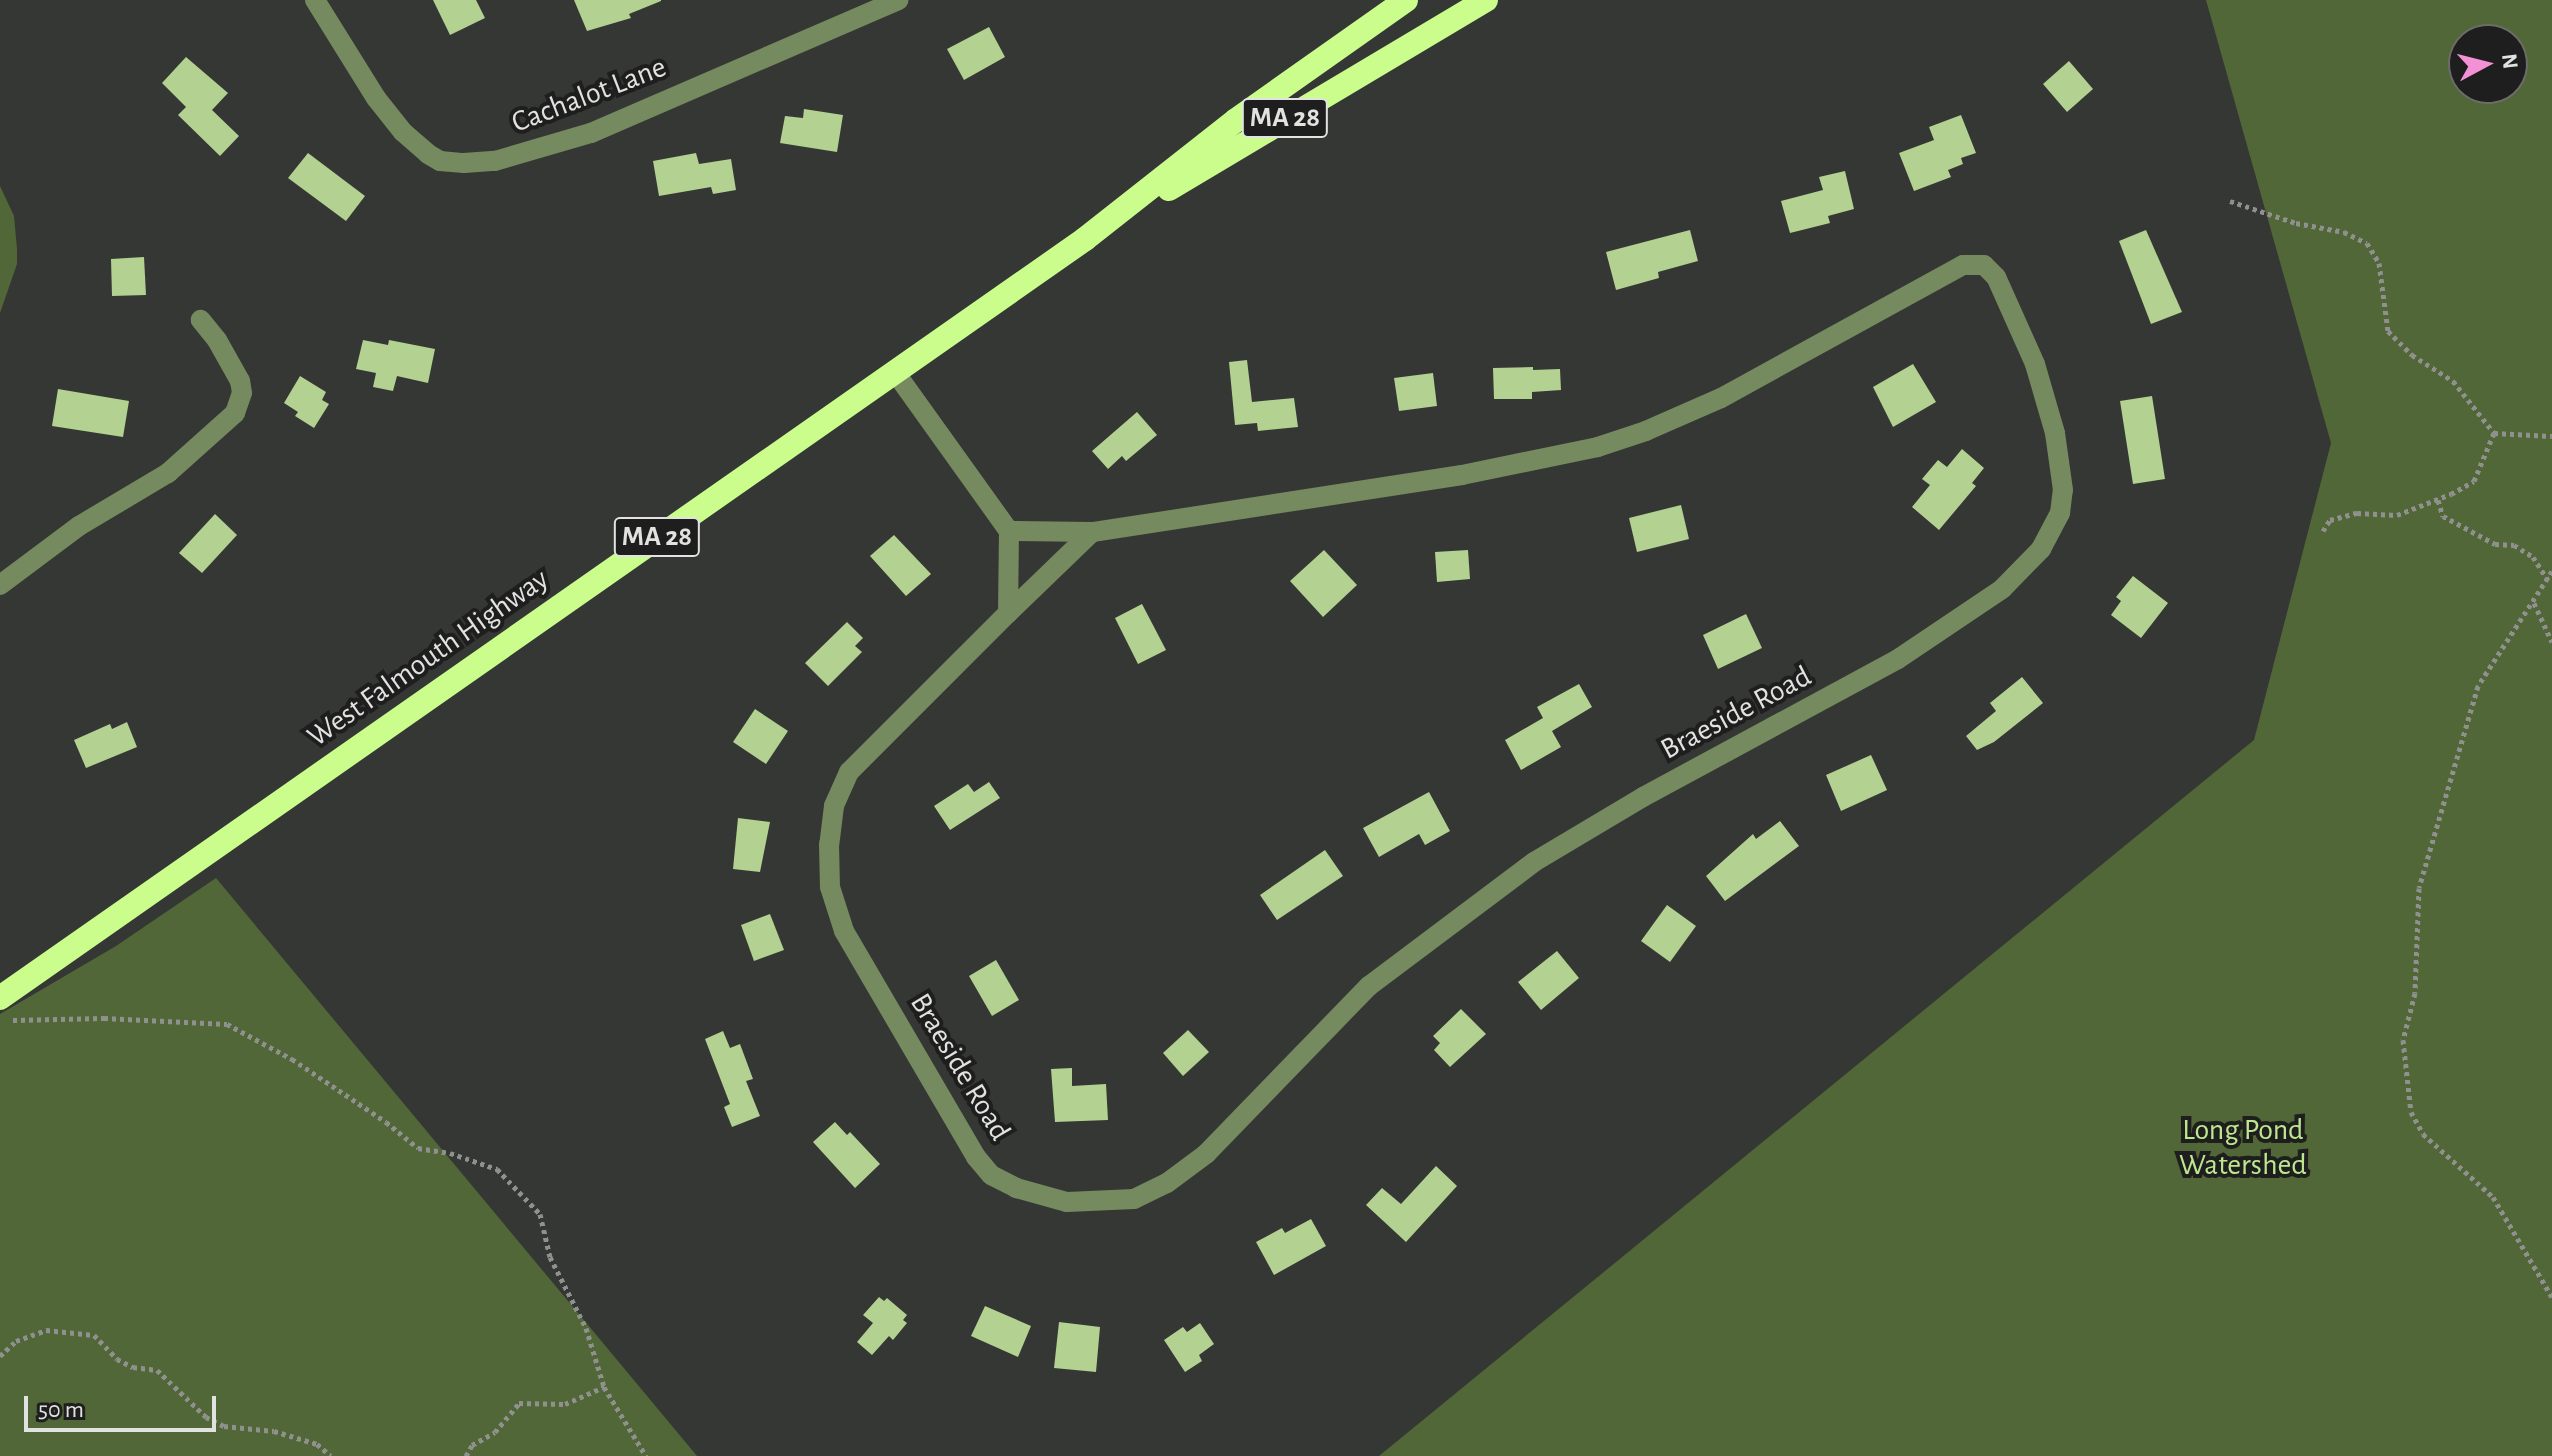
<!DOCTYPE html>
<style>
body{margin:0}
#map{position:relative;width:2552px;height:1456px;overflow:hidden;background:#353734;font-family:"Alegreya Sans",sans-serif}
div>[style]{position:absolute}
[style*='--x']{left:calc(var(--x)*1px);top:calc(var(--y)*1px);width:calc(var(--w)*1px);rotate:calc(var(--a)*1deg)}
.green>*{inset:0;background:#516737}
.building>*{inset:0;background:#b3d191}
.path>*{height:5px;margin-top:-2.5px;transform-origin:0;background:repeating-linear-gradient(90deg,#90918f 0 4px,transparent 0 8px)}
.minor>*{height:20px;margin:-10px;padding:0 10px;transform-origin:10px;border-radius:10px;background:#758a5e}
.highway>*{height:24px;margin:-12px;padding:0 12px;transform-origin:12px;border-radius:12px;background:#cafd8c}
span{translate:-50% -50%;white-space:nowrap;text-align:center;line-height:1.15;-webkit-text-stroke:8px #1d1e1d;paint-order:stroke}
.shield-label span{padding:2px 6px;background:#1d1e1d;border:2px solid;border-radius:6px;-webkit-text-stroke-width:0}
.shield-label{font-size:28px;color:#e2e3e1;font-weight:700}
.street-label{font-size:30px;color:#e2e3e1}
.park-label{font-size:30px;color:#bee68f}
.north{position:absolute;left:2448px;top:24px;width:80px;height:80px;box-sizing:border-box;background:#1d1e1d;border:2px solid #6c6d6b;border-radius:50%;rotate:83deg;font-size:22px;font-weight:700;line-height:32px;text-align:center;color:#e2e3e1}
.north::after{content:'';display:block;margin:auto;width:28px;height:36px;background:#f391d6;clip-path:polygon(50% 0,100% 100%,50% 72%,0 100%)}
.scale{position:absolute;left:24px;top:1396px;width:192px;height:36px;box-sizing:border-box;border:4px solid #e2e3e1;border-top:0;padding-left:10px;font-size:24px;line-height:28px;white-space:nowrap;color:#e2e3e1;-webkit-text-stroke:6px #1d1e1d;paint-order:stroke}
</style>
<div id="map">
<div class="green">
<div style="clip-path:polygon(evenodd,2206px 0,2552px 0,2552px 1456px,1379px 1456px,2254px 740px,2331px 443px,2206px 0,2464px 40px,2512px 40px,2512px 88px,2464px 88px,2464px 40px)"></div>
<div style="clip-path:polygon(0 186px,14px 216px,17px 249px,17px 264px,0 313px)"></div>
<div style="clip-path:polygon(216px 878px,697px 1456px,0 1456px,0 1014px,116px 946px)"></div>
</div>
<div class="building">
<div style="clip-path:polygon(433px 0,476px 0,485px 18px,450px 35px)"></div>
<div style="clip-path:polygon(574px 0,661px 0,661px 1px,629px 14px,631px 18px,587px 31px)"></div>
<div style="clip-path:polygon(989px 27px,1005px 57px,964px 80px,947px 49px)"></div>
<div style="clip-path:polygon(186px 57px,228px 93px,212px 110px,239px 136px,220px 156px,178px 115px,186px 107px,162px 83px)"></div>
<div style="clip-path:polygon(2069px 61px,2093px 89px,2067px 112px,2043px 84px)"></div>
<div style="clip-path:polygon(804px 109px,843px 115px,837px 152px,780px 143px,785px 116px,803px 118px)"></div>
<div style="clip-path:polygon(1961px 115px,1976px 153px,1961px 158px,1963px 164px,1948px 170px,1951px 177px,1914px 191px,1899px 153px,1934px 140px,1929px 127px)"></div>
<div style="clip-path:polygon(308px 153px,365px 196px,346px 221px,288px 178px)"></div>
<div style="clip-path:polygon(696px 153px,699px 164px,731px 159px,736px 190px,713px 194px,711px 187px,659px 196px,653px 161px)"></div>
<div style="clip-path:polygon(1845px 171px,1854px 209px,1828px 216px,1830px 223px,1790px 233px,1781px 201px,1823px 190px,1819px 177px)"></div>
<div style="clip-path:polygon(1690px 230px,1698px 261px,1658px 272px,1659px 278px,1616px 290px,1606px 252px)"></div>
<div style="clip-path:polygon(2146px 230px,2182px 312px,2151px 324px,2119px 241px)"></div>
<div style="clip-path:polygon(144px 257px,146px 295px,112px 296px,111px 259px)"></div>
<div style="clip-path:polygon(363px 340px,388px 345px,389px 340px,435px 349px,428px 383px,397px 376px,393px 391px,373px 387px,376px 373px,356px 369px)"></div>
<div style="clip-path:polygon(1247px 360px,1252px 402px,1294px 398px,1298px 427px,1258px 431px,1257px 423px,1235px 425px,1229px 362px)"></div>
<div style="clip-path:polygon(1913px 364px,1936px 402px,1893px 427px,1873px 387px)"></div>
<div style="clip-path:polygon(1533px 367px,1533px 370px,1560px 369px,1561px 390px,1532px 392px,1532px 399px,1494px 399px,1493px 368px)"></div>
<div style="clip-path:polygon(1433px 373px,1437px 406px,1399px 411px,1394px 378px)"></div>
<div style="clip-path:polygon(300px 376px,326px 392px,322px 400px,329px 404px,314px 428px,295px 416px,298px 412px,284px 403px)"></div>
<div style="clip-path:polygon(58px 389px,129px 401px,123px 437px,52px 426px)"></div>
<div style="clip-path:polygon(2152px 396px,2165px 479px,2133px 484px,2120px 401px)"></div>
<div style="clip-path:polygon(1137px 412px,1157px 435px,1126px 461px,1122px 456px,1108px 469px,1092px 451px)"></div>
<div style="clip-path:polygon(1962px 449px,1984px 468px,1972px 483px,1976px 486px,1939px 530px,1912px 507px,1930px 485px,1922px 479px,1938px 460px,1947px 467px)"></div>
<div style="clip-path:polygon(1681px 505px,1689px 539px,1637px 552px,1629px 518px)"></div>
<div style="clip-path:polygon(215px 514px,237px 535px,202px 573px,179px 553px)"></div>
<div style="clip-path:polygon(894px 535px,931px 574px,906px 596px,870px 556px)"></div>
<div style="clip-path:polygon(1324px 550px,1357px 585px,1323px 617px,1290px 581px)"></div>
<div style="clip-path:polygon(1468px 550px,1470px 579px,1437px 582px,1435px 552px)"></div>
<div style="clip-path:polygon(2133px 576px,2168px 603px,2141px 638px,2111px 615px,2121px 601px,2116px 597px)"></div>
<div style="clip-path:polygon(1142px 604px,1166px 650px,1138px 664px,1115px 618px)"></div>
<div style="clip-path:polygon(1746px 614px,1762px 648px,1718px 669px,1703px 635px)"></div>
<div style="clip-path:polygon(847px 622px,863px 638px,855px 646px,862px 652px,828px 686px,805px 663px)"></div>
<div style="clip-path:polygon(2022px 677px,2043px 703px,1994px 742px,1977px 750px,1966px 736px,1996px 711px,1990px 703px)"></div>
<div style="clip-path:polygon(1579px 684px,1592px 707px,1552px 731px,1561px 747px,1521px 770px,1505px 740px,1543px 718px,1537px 707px)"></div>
<div style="clip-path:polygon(755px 709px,788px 731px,766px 764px,733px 742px)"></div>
<div style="clip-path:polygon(127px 722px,137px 747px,86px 768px,74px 740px,110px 724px,112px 729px)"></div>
<div style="clip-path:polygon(1871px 755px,1887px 790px,1841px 811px,1826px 775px)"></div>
<div style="clip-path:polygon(989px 782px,1000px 798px,950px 830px,934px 806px,968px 784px,974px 792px)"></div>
<div style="clip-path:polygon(1429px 792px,1450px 831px,1425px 845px,1419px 834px,1379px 857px,1363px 828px)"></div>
<div style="clip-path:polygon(738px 818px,770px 822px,760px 872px,733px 869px)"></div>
<div style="clip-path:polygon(1780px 821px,1799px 846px,1725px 901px,1706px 876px,1753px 834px,1756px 839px)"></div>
<div style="clip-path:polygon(1325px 850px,1343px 876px,1277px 920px,1260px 895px)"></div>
<div style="clip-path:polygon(1667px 905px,1696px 926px,1670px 962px,1641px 941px)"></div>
<div style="clip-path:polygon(770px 914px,784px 950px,754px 961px,741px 925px)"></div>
<div style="clip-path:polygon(1557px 951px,1579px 978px,1541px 1010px,1518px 982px)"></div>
<div style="clip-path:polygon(996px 960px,1019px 1000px,992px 1016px,969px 976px)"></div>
<div style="clip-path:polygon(1461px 1009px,1486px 1034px,1450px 1067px,1434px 1050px,1440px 1043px,1433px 1036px)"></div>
<div style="clip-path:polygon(1188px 1030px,1209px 1052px,1183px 1076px,1163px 1053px)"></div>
<div style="clip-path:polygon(723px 1031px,730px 1048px,740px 1044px,753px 1079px,746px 1081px,760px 1116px,732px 1127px,724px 1107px,730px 1104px,705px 1039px)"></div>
<div style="clip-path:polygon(1072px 1068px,1072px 1086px,1106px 1084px,1108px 1120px,1055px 1122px,1051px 1069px)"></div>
<div style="clip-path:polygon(835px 1122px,847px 1135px,850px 1132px,880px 1164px,855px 1188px,813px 1142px)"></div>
<div style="clip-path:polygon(1436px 1166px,1457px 1186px,1406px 1242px,1366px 1205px,1382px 1188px,1401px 1204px)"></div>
<div style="clip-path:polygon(1311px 1219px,1326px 1246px,1274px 1275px,1256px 1242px,1282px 1228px,1285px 1233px)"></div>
<div style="clip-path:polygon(879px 1297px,884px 1301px,887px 1298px,907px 1315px,903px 1320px,907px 1323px,893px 1340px,889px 1336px,872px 1355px,857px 1342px,873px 1323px,863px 1315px)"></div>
<div style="clip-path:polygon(985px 1306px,1031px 1326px,1018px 1357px,971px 1336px)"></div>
<div style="clip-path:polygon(1059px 1322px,1100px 1327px,1096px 1372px,1054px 1368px)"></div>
<div style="clip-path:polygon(1200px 1323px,1214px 1344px,1199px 1355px,1202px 1361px,1185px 1372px,1164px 1340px,1183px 1327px,1187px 1332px)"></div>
</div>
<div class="path">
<div style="--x:2230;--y:201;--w:70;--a:18.4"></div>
<div style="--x:2296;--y:223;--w:49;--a:10.6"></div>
<div style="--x:2344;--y:232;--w:25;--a:26"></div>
<div style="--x:2367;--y:243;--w:23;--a:59"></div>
<div style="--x:2379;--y:263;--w:69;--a:82.5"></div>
<div style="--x:2388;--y:331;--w:34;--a:45"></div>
<div style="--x:2412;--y:355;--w:49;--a:32.4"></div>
<div style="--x:2453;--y:381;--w:66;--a:51.7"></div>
<div style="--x:2494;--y:433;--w:58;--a:3"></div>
<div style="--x:2438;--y:500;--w:17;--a:73"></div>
<div style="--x:2443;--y:516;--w:59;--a:28.3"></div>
<div style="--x:2495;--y:544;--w:19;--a:3"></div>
<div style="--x:2514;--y:545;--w:22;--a:32"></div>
<div style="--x:2533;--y:557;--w:27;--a:57"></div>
<div style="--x:2323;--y:531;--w:13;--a:-58"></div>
<div style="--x:2330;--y:520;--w:28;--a:-15"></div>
<div style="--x:2357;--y:513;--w:40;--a:2.9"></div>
<div style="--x:2397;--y:515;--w:58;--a:-21.3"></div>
<div style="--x:2451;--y:494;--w:26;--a:-29"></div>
<div style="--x:2474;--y:481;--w:52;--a:-67.4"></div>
<div style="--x:2552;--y:571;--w:137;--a:122.8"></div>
<div style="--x:2478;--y:686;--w:210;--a:106.3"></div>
<div style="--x:2419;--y:888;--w:105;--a:92.2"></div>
<div style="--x:2415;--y:993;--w:49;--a:104.3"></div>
<div style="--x:2403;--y:1040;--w:72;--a:83.7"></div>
<div style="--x:2411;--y:1112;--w:25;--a:61"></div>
<div style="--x:2423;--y:1134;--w:94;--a:42"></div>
<div style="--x:2493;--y:1197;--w:116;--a:59.5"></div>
<div style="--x:2534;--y:603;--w:43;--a:65.2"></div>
<div style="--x:13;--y:1020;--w:91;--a:-1.3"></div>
<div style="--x:104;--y:1018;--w:123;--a:2.8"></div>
<div style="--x:227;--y:1024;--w:74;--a:28.3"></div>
<div style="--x:292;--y:1059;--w:113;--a:33.8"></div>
<div style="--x:386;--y:1122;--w:41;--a:39.1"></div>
<div style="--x:418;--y:1148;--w:32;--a:9"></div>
<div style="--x:450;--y:1153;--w:50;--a:18.8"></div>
<div style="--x:497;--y:1169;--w:62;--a:46.3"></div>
<div style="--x:540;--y:1214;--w:44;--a:76.9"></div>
<div style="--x:550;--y:1257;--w:80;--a:63.1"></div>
<div style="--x:586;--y:1328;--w:62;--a:73"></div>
<div style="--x:604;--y:1387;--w:81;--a:58.7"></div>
<div style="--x:0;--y:1356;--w:22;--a:-43"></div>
<div style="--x:16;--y:1341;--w:32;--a:-20"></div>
<div style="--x:46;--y:1330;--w:48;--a:5.9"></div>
<div style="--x:94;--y:1335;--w:33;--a:46"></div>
<div style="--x:117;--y:1359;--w:18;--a:27"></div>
<div style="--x:133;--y:1367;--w:24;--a:7"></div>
<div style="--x:157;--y:1370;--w:68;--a:43.8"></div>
<div style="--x:206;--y:1417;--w:20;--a:27"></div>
<div style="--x:224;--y:1426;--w:50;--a:5.7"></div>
<div style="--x:274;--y:1431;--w:45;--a:16.8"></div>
<div style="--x:317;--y:1444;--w:18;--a:41"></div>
<div style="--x:466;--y:1456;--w:13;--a:-61"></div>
<div style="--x:472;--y:1445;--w:26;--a:-29"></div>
<div style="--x:495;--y:1432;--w:38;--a:-50"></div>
<div style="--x:519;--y:1403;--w:46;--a:1.2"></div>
<div style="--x:565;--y:1404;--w:43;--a:-23.6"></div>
</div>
<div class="minor">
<div style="--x:315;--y:0;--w:115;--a:58.1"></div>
<div style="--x:376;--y:98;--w:43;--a:51.5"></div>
<div style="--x:403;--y:132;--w:33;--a:41"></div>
<div style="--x:428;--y:154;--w:14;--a:30"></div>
<div style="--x:440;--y:161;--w:24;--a:5"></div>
<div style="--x:464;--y:163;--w:31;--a:-4"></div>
<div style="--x:495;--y:161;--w:100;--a:-16.3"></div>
<div style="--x:591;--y:133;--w:335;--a:-23.4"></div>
<div style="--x:895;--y:372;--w:196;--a:54.4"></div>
<div style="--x:1009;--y:531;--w:82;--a:90.7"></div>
<div style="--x:1008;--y:613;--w:225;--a:135"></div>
<div style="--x:849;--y:772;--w:37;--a:114"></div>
<div style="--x:834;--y:806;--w:38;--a:97"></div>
<div style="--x:829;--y:844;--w:43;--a:88.7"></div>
<div style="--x:830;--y:887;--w:46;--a:72.3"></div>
<div style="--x:844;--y:931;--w:262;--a:59.7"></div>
<div style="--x:976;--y:1157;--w:23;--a:50"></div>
<div style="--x:991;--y:1175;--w:28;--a:27"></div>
<div style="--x:1016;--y:1188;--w:53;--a:15.4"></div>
<div style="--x:1067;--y:1202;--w:67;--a:-2.6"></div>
<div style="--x:1134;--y:1199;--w:37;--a:-26"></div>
<div style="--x:1167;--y:1183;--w:49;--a:-36.6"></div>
<div style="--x:1206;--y:1154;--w:234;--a:-45.9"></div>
<div style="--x:1369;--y:986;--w:206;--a:-36.9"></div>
<div style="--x:1534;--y:862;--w:127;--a:-30.8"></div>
<div style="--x:1643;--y:797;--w:290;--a:-28.4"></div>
<div style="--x:1898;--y:659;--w:125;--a:-33.9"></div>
<div style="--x:2002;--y:589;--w:56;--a:-45.7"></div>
<div style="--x:2041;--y:549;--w:41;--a:-62.2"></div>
<div style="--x:2060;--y:513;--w:23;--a:-83"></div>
<div style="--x:2063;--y:490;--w:58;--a:-98"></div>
<div style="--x:2055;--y:433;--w:72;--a:-106.2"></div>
<div style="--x:2035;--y:364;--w:95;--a:-114.1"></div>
<div style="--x:1996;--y:277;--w:17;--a:-135"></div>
<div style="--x:1984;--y:265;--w:21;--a:180"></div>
<div style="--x:1963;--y:265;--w:276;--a:151.2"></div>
<div style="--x:1721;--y:398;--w:82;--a:156.3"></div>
<div style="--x:1646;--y:431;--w:51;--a:161.6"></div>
<div style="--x:1598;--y:447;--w:139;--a:168.4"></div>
<div style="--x:1462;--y:475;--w:374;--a:171.2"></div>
<div style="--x:1092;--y:532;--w:117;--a:136"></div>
<div style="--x:1009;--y:531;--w:83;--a:0.7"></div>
<div style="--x:0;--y:585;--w:99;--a:-36.8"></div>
<div style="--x:79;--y:526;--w:104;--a:-30.8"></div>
<div style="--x:168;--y:473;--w:90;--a:-41.8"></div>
<div style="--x:235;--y:413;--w:21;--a:-71"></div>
<div style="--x:242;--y:393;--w:12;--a:-99"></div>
<div style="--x:240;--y:381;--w:47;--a:-119.3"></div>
<div style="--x:217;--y:340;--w:26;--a:-129"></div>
</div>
<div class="highway">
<div style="--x:1169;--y:189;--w:369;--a:-30.8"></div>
<div style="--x:0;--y:998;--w:1324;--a:-34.97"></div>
<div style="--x:1085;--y:239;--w:192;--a:-38.2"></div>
<div style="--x:1236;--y:120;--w:208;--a:-35.2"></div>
</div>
<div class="shield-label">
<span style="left:1285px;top:118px">MA 28</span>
<span style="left:657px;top:537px">MA 28</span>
</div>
<div class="street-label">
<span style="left:589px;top:95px;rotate:-21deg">Cachalot Lane</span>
<span style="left:428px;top:658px;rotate:-35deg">West Falmouth Highway</span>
<span style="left:1736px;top:713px;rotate:-28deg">Braeside Road</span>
<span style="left:960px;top:1067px;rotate:59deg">Braeside Road</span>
</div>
<div class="park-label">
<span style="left:2243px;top:1147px">Long Pond<br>Watershed</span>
</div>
<div class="north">N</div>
<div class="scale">50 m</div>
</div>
